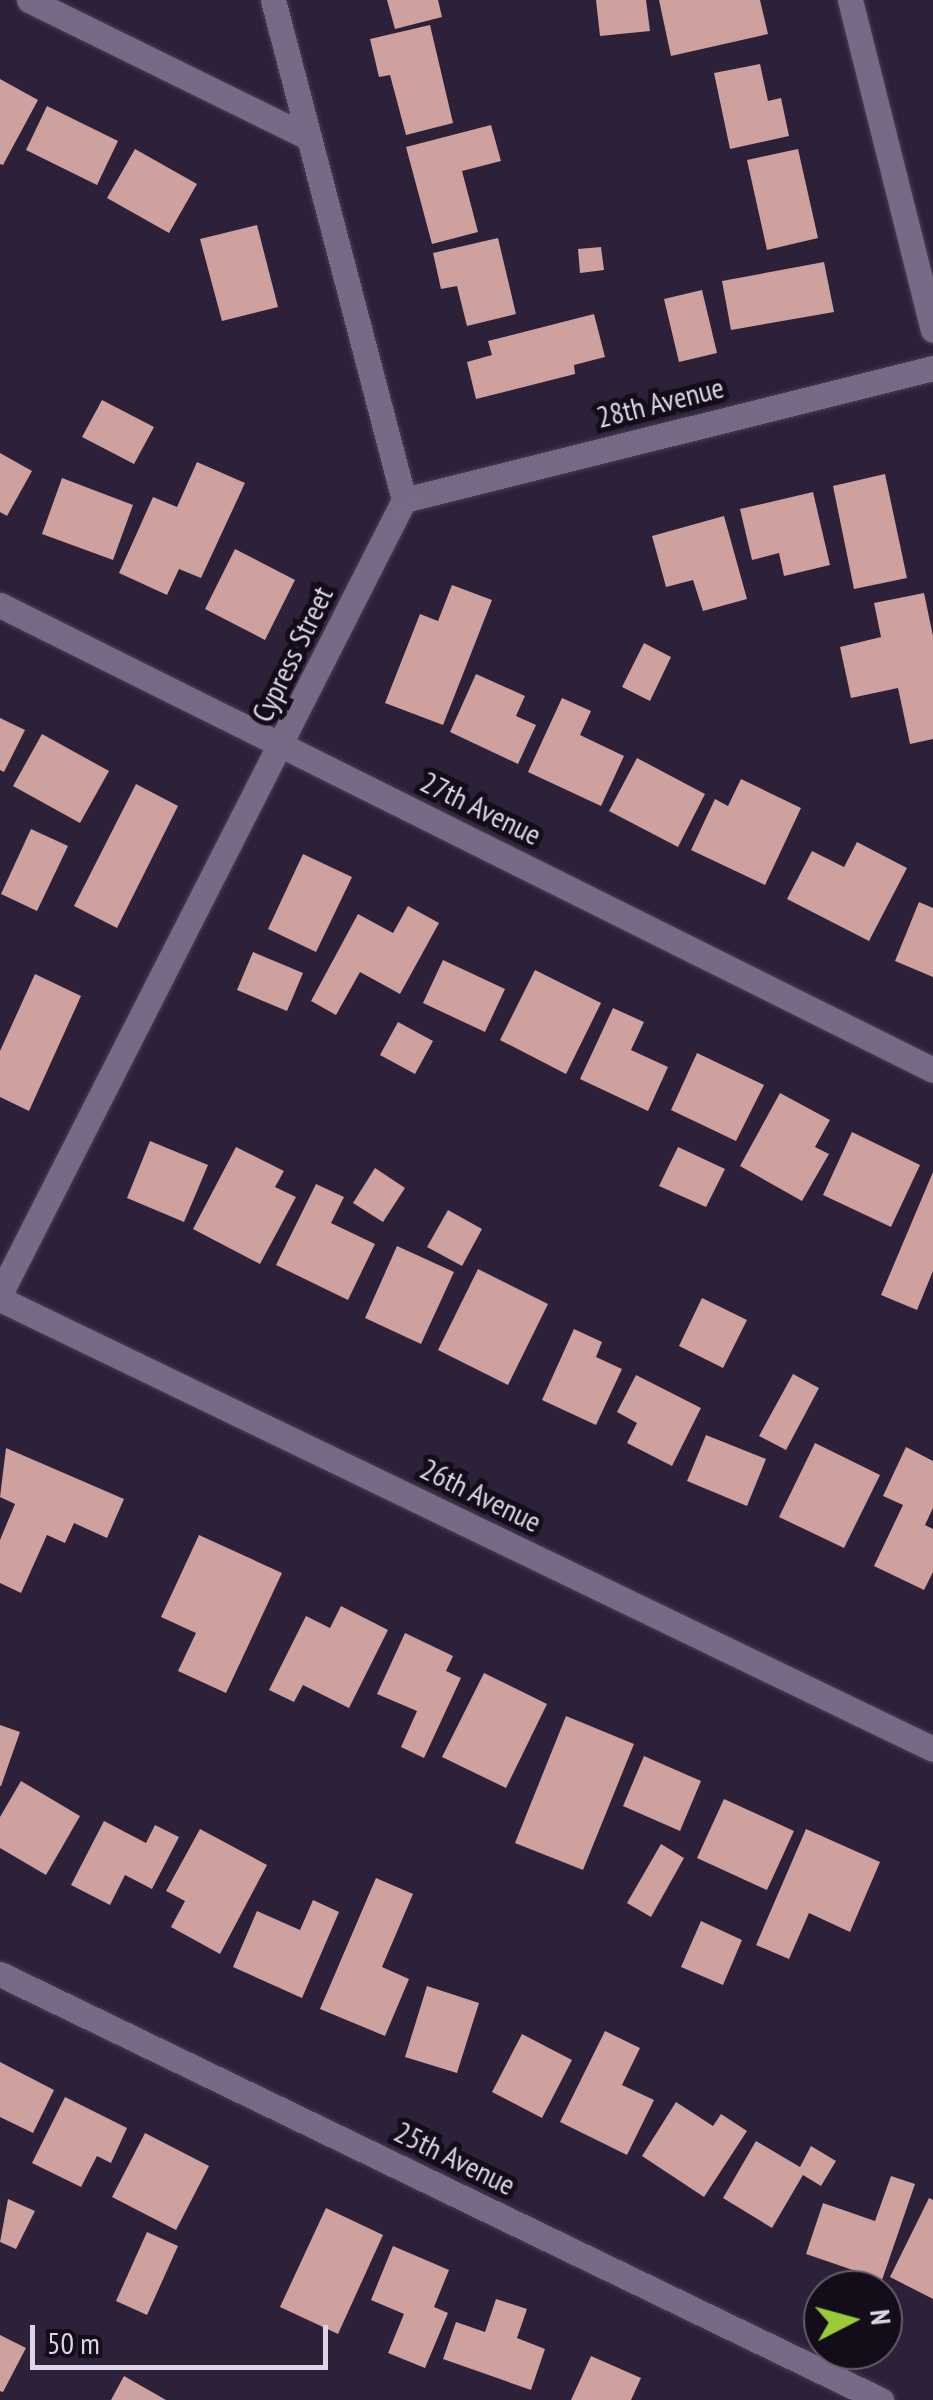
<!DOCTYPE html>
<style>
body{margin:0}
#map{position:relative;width:933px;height:2400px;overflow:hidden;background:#2d2039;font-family:"PT Sans Narrow",sans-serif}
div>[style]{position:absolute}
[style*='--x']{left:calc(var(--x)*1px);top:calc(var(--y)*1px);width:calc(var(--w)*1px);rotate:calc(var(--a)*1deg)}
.building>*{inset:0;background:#cea09e}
.roads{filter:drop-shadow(0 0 2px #493e53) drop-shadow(0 0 2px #493e53)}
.minor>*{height:25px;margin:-12.5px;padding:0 12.5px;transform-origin:12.5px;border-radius:12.5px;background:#786a87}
span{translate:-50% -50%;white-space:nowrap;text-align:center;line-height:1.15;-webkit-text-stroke:10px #120d18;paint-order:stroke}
.street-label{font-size:30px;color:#ddd5e6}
.north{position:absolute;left:803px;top:2270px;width:100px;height:100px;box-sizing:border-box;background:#120d18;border:2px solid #635d6a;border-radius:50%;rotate:84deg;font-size:28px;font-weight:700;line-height:40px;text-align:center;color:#ddd5e6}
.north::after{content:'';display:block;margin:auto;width:35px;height:45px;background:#98cb37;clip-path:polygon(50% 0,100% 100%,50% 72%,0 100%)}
.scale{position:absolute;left:30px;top:2325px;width:298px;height:45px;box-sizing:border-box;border:5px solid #ddd5e6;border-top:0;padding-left:12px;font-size:30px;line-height:35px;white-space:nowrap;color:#ddd5e6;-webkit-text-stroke:8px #120d18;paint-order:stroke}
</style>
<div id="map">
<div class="building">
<div style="clip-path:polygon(387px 0,438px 0,442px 17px,395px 29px)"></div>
<div style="clip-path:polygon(596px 0,646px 0,650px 31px,600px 36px)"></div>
<div style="clip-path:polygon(659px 0,760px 0,768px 34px,671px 56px)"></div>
<div style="clip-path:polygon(430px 25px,453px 123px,406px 135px,390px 75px,379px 77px,370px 39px)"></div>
<div style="clip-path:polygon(760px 64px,768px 101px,781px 98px,789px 136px,730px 149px,714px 73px)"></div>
<div style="clip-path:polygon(0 79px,38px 100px,3px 165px,0 164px)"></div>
<div style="clip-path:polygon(47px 106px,118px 141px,97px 185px,26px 150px)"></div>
<div style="clip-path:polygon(491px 125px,501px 161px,462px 171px,478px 232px,432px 244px,406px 147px)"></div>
<div style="clip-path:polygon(135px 149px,197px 184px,169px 233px,107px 198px)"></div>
<div style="clip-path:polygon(798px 149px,818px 238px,767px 250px,747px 160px)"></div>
<div style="clip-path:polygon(257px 225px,278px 307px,222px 321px,200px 239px)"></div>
<div style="clip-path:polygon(498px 238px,516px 314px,467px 326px,457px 286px,441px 289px,433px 253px)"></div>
<div style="clip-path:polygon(601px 247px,604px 270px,580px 273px,578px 249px)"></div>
<div style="clip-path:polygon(824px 262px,834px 312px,731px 330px,722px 281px)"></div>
<div style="clip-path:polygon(702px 290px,717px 353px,679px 362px,664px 299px)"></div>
<div style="clip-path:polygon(594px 314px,605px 357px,574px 365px,575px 374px,476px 399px,467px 362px,492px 355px,488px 341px)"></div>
<div style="clip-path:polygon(102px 400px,154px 427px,134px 464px,82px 437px)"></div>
<div style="clip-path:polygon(0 453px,32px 471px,7px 516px,0 512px)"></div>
<div style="clip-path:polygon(197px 462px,245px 483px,201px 578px,179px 569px,167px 595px,119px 573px,153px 497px,177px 507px)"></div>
<div style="clip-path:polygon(885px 474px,907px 578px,854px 589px,833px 486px)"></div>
<div style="clip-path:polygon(62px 478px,133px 505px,113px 560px,42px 534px)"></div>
<div style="clip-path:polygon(813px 492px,830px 565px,784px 576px,779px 553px,752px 560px,740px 509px)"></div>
<div style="clip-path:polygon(724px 516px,747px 599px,703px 611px,693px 580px,666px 587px,652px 536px)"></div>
<div style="clip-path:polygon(235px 549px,295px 580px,265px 640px,205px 609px)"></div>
<div style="clip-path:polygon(452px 585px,492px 600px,443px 725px,385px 703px,420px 614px,438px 621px)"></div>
<div style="clip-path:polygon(924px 593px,933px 636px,933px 739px,910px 744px,898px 688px,851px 698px,840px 647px,881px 637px,874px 603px)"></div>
<div style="clip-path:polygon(644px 643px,671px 657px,650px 701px,622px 687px)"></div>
<div style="clip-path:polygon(476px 674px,525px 696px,516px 716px,536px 725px,518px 764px,450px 732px)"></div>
<div style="clip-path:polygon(562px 698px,591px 711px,580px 735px,624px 756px,601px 806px,528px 772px)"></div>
<div style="clip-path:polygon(0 718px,25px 730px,4px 772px,0 770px)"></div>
<div style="clip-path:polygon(42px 734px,109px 771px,80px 823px,13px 786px)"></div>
<div style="clip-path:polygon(637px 758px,705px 794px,678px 847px,609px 811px)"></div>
<div style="clip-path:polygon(741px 779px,801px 808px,765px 885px,691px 850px,715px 799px,728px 806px)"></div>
<div style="clip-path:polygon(136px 784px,178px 806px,117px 928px,74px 906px)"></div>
<div style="clip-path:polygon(31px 829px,68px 846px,37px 911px,1px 894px)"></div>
<div style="clip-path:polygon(857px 842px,907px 868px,869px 941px,787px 899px,812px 851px,844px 867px)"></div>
<div style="clip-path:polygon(303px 854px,352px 877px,316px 952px,268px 929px)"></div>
<div style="clip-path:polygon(919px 902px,933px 908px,933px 977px,895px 961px)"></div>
<div style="clip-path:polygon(408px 906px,439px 923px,400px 994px,360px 972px,336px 1015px,311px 1001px,358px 914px,393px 933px)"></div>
<div style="clip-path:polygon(253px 952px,303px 973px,287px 1011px,237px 990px)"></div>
<div style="clip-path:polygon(443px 960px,505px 989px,485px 1032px,423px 1003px)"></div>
<div style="clip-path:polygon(535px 970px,601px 1003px,566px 1074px,500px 1040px)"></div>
<div style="clip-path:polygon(35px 974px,81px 996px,29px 1111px,0 1097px,0 1051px)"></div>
<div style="clip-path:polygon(613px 1008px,644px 1022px,631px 1050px,668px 1067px,648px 1111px,580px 1079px)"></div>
<div style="clip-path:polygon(398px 1022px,433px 1041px,415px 1074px,380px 1055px)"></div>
<div style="clip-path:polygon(697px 1053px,764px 1085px,736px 1141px,671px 1110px)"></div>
<div style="clip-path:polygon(780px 1093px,830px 1120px,815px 1147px,829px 1154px,802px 1201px,740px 1166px)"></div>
<div style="clip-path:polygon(852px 1132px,920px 1165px,891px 1227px,823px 1195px)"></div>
<div style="clip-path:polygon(150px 1141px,208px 1165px,184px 1222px,127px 1198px)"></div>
<div style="clip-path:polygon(236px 1147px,284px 1171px,275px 1187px,296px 1197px,260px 1264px,193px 1229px)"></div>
<div style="clip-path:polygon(678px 1147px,725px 1169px,706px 1207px,659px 1186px)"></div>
<div style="clip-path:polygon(375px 1168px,405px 1188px,383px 1222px,353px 1203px)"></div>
<div style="clip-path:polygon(933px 1172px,933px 1271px,917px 1310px,881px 1295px)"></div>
<div style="clip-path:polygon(316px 1184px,344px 1197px,331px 1223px,375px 1244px,348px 1300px,276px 1265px)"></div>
<div style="clip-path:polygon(448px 1210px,482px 1229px,462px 1266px,427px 1247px)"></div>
<div style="clip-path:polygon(397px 1246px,454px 1272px,421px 1344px,365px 1318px)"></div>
<div style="clip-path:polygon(478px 1269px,548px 1304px,508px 1385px,438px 1350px)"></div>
<div style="clip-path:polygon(702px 1298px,747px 1320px,723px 1368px,679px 1346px)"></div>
<div style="clip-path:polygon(574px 1329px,602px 1342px,596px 1357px,622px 1369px,596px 1425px,542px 1400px)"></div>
<div style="clip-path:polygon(793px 1374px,819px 1388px,786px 1450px,759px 1436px)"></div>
<div style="clip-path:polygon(636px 1375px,701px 1408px,672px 1466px,627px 1443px,637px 1423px,617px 1412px)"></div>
<div style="clip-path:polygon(706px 1435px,766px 1459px,747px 1506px,687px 1481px)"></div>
<div style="clip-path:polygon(815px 1443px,880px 1475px,844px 1548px,779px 1517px)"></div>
<div style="clip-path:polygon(906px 1447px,933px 1461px,933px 1508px,925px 1525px,933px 1529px,933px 1572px,924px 1590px,874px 1566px,903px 1505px,883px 1496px)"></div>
<div style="clip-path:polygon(6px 1448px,124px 1499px,107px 1538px,74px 1523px,65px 1543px,47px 1535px,21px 1593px,0 1583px,0 1540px,15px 1504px,0 1497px)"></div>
<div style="clip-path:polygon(199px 1535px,282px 1573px,226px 1693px,178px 1671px,196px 1633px,161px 1617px)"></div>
<div style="clip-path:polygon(341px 1606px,388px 1630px,349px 1708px,303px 1685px,294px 1702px,269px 1690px,306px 1616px,330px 1628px)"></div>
<div style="clip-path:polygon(405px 1633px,453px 1656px,446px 1671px,461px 1678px,424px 1758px,401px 1747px,417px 1711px,377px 1694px)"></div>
<div style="clip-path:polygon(484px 1673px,547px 1704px,506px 1788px,442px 1757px)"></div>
<div style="clip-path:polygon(566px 1716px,634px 1744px,583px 1870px,515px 1843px)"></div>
<div style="clip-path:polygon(0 1725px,20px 1732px,1px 1786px,0 1786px)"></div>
<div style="clip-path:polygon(644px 1756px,701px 1781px,680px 1831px,623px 1806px)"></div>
<div style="clip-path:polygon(21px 1781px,80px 1816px,46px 1875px,0 1848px,0 1817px)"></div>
<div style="clip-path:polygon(724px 1799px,794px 1831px,767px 1890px,697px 1858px)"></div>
<div style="clip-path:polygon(104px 1821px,146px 1843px,155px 1825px,179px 1837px,152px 1889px,125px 1875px,110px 1905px,71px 1885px)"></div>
<div style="clip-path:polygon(200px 1829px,267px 1865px,220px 1954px,171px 1927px,185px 1901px,166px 1891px)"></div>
<div style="clip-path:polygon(806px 1829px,880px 1862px,850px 1932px,809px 1913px,789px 1959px,756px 1945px)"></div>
<div style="clip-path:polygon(661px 1844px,684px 1858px,651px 1917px,627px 1903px)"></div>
<div style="clip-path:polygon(376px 1878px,413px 1894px,382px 1967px,409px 1979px,385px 2036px,320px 2009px)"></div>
<div style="clip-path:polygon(313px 1900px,339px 1912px,302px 1998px,233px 1967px,257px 1911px,300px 1930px)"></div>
<div style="clip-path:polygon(701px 1921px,742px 1940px,723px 1985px,681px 1967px)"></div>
<div style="clip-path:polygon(427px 1986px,479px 2003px,457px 2073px,405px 2057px)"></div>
<div style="clip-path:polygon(605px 2031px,640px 2048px,622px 2085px,654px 2100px,627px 2155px,560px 2122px)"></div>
<div style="clip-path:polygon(522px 2034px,572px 2060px,542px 2118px,492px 2092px)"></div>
<div style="clip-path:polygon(0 2062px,54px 2090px,33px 2133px,0 2117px)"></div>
<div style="clip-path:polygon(65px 2097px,127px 2128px,111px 2163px,97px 2156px,81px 2187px,32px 2163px)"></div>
<div style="clip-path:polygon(676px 2102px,713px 2126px,721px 2114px,747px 2131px,704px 2197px,642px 2156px)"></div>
<div style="clip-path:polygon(145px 2133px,209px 2166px,176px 2230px,112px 2197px)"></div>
<div style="clip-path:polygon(756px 2141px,800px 2167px,811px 2146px,836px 2161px,821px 2186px,803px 2175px,772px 2228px,723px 2198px)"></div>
<div style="clip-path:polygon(891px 2176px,915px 2184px,882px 2280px,806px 2254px,823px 2203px,875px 2221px)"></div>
<div style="clip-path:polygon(929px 2198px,933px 2200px,933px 2299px,890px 2277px)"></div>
<div style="clip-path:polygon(8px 2199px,35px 2211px,16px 2249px,0 2242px)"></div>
<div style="clip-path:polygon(326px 2208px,383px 2235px,338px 2334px,280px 2307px)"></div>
<div style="clip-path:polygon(147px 2232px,178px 2246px,147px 2315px,116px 2301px)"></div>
<div style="clip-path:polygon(393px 2246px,449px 2270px,434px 2307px,448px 2313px,425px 2368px,388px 2353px,404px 2314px,371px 2300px)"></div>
<div style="clip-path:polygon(496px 2299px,527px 2309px,517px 2338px,545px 2349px,531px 2390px,443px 2359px,456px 2322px,485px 2332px)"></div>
<div style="clip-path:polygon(0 2335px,26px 2348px,3px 2392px,0 2391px)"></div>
<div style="clip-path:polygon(591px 2356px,641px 2378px,631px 2400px,571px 2400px)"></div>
<div style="clip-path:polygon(124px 2376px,166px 2400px,111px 2400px)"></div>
</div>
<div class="roads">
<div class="minor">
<div style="--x:29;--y:0;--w:311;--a:26.2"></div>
<div style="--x:850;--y:0;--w:340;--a:75.9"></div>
<div style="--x:404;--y:500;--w:545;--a:-14.01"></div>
<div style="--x:0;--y:605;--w:1042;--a:26.49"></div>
<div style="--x:0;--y:1294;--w:891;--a:-63.03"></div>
<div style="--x:404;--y:500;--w:517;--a:-104.68"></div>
<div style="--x:0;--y:1299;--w:1036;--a:25.75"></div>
<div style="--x:0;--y:1974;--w:979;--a:25.81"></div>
</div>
</div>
<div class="street-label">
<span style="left:660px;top:402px;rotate:-14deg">28th Avenue</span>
<span style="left:292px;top:654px;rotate:-64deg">Cypress Street</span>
<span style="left:481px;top:808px;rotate:26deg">27th Avenue</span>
<span style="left:481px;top:1495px;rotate:26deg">26th Avenue</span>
<span style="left:455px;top:2158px;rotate:26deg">25th Avenue</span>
</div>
<div class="north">N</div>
<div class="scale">50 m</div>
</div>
